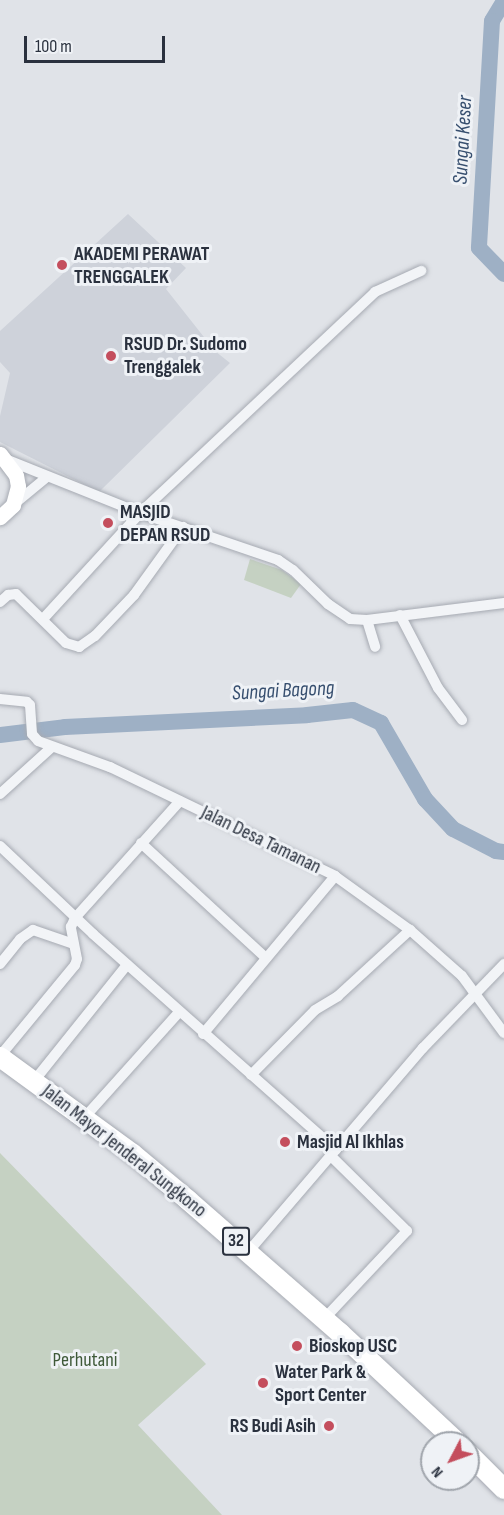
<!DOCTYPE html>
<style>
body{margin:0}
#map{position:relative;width:504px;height:1515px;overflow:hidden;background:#e0e3e8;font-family:"Sofia Sans Condensed",sans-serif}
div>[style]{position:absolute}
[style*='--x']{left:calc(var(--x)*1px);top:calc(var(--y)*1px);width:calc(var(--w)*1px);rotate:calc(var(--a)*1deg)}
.built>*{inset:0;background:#ced2da}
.green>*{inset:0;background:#c5d1c2}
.river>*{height:16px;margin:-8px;padding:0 8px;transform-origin:8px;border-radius:8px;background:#9eb0c5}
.roads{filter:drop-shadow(0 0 2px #a6aab2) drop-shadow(0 0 2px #a6aab2)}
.street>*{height:10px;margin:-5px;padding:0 5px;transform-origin:5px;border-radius:5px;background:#f2f4f7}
.secondary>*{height:15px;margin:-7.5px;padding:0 7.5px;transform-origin:7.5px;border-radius:7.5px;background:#fff}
.highway>*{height:20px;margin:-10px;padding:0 10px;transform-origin:10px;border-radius:10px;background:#fff}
.dots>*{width:16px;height:16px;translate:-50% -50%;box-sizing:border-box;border:3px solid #eff2f6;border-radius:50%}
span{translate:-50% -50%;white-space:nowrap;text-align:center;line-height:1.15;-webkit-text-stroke:6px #eff2f6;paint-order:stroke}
.shield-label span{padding:2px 4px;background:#eff2f6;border:2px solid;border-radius:4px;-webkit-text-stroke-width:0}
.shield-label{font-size:18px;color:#2a313e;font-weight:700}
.poi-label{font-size:20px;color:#2a313e;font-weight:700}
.left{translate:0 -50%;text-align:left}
.right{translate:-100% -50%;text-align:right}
.street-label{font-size:20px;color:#2a313e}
.park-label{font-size:20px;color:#3e5938}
.water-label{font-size:21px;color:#374f6f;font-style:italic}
.north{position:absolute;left:420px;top:1431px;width:60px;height:60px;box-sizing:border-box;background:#eff2f6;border:2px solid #a0a5ac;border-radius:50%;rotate:229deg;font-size:16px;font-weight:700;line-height:24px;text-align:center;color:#2a313e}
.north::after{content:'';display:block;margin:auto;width:21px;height:27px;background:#c44e5d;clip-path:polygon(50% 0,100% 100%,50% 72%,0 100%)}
.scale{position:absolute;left:24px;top:36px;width:141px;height:27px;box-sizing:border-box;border:3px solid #2a313e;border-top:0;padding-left:8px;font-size:18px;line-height:21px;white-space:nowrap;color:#2a313e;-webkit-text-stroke:4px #eff2f6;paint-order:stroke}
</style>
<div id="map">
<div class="built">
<div style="clip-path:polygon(128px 214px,186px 268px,166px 289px,215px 351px,230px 363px,99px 492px,0 442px,0 416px,10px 373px,0 362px,0 331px)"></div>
</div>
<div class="green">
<div style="clip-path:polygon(250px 559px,282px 570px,301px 584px,291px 598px,244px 580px)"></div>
<div style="clip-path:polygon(0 1153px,206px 1364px,138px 1425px,222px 1515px,0 1515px)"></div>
</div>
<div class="river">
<div style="--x:504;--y:1;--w:23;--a:121"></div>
<div style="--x:492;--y:21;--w:227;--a:93.3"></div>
<div style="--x:479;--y:248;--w:36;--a:46"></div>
<div style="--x:0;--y:735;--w:65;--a:-7"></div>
<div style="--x:65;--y:727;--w:242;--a:-2.8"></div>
<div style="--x:307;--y:715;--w:46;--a:-6.2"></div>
<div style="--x:353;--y:710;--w:31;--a:25"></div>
<div style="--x:381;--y:723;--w:88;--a:59.9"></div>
<div style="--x:425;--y:799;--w:41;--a:47"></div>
<div style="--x:453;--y:829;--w:48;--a:27.1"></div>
<div style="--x:496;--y:851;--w:8;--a:7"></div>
</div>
<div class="roads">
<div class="street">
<div style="--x:5;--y:459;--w:145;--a:21.8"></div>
<div style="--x:140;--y:513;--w:146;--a:18.8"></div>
<div style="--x:278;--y:560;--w:18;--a:34"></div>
<div style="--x:293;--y:570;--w:49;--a:44.2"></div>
<div style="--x:328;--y:604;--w:27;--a:34"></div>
<div style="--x:350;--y:619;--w:17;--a:3"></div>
<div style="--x:367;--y:620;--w:138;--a:-7.1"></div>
<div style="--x:13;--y:505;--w:44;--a:-39.5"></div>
<div style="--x:0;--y:602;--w:11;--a:-41"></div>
<div style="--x:8;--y:595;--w:8;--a:-7"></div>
<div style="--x:16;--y:594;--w:70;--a:44.4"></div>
<div style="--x:66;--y:643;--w:14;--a:17"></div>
<div style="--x:79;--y:647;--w:19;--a:-35"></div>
<div style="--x:95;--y:636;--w:57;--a:-46.4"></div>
<div style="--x:134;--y:595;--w:84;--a:-54.2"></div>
<div style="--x:400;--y:615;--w:82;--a:62.5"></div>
<div style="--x:438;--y:688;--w:40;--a:53"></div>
<div style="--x:43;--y:619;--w:144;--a:-47.5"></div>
<div style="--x:140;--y:513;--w:323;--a:-43.2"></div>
<div style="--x:375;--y:292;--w:51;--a:-24.5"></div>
<div style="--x:367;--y:620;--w:28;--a:73"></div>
<div style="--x:0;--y:699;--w:27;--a:6"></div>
<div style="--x:27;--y:702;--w:4;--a:45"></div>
<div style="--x:30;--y:705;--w:29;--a:86"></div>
<div style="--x:32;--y:734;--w:9;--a:49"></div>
<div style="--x:38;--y:741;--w:77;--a:19.9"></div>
<div style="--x:110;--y:767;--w:250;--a:25.8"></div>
<div style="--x:335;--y:876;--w:92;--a:35.8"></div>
<div style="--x:410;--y:930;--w:69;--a:41.5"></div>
<div style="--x:462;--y:976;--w:71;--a:53.6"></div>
<div style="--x:0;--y:794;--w:70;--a:-42.1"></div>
<div style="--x:141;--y:843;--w:170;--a:42.6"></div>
<div style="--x:0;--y:846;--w:128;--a:43.4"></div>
<div style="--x:93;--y:934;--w:325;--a:41.6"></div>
<div style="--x:0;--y:964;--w:32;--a:-51"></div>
<div style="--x:20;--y:939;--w:16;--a:-35"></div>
<div style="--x:33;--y:930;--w:43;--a:18.9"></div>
<div style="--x:203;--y:1034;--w:206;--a:-50.1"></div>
<div style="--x:0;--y:1056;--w:118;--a:-50.5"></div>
<div style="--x:75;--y:965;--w:6;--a:-72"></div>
<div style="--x:77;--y:959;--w:33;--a:-101"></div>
<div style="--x:71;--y:927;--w:10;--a:-66"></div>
<div style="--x:75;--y:918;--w:157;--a:-48.1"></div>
<div style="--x:251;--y:1075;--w:91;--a:-45.4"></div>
<div style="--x:315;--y:1010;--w:27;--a:-31"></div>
<div style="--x:338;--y:996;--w:98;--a:-42.5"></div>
<div style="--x:34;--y:1081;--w:149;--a:-51.3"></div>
<div style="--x:84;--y:1118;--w:142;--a:-48.1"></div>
<div style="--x:248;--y:1252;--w:269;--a:-49.4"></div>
<div style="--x:423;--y:1048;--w:117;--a:-46"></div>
<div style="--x:324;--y:1319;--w:121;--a:-46.7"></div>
<div style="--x:407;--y:1231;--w:107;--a:-135.4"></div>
</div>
<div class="secondary">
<div style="--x:0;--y:454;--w:26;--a:53"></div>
<div style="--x:16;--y:475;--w:11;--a:80"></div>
<div style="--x:18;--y:486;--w:20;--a:105"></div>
<div style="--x:13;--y:505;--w:18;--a:137"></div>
</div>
<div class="highway">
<div style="--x:0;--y:1057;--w:165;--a:36.1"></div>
<div style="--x:133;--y:1154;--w:72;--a:39.9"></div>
<div style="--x:188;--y:1200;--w:202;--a:41.2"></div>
<div style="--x:340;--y:1333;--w:161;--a:43"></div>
<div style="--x:468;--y:1453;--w:51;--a:45"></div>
</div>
</div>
<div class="dots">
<div style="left:62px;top:265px;background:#c44e5d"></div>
<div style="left:111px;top:356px;background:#c44e5d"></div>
<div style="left:108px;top:523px;background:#c44e5d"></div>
<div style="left:285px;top:1142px;background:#c44e5d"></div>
<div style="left:297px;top:1346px;background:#c44e5d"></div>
<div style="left:263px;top:1383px;background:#c44e5d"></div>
<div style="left:329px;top:1426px;background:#c44e5d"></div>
</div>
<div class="shield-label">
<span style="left:236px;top:1241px">32</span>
</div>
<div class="poi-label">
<span class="left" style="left:74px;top:266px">AKADEMI PERAWAT<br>TRENGGALEK</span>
<span class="left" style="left:124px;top:356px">RSUD Dr. Sudomo<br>Trenggalek</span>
<span class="left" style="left:120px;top:524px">MASJID<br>DEPAN RSUD</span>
<span class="left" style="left:297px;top:1142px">Masjid Al Ikhlas</span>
<span class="left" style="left:309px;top:1346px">Bioskop USC</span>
<span class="left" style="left:275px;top:1384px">Water Park &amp;<br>Sport Center</span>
<span class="right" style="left:316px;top:1426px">RS Budi Asih</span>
</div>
<div class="street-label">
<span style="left:261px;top:840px;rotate:26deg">Jalan Desa Tamanan</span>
<span style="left:124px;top:1151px;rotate:38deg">Jalan Mayor Jenderal Sungkono</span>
</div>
<div class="park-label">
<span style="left:85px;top:1360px">Perhutani</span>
</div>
<div class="water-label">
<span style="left:463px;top:140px;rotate:-87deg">Sungai Keser</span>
<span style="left:283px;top:691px;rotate:-3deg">Sungai Bagong</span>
</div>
<div class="north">N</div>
<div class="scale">100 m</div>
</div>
